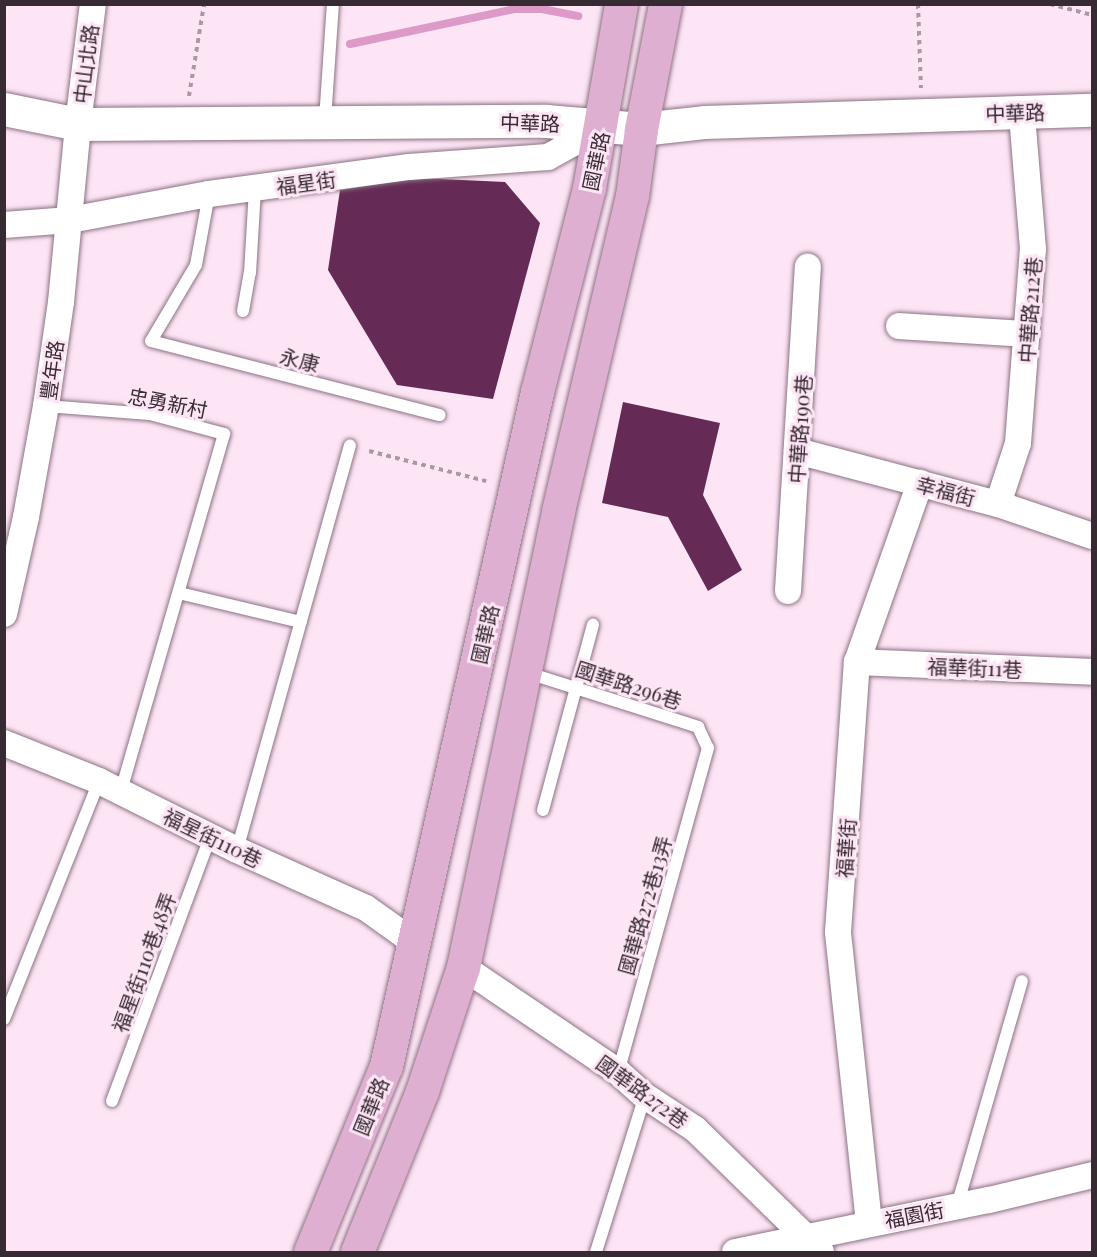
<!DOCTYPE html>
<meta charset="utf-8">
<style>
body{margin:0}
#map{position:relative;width:1097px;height:1257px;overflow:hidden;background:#fde5f5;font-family:"Playfair Display","Noto Sans TC",serif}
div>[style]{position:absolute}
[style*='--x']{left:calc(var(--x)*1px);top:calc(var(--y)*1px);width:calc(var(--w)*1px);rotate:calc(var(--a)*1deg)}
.stream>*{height:8px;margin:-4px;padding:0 4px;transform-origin:4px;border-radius:4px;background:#dd99c8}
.building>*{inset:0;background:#652b56}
.path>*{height:4px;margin-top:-2px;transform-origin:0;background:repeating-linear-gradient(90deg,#aa98a4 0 4.5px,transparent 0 9px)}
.roads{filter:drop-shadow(0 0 2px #8c7283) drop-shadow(0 0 2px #8c7283)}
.lane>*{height:12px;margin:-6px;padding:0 6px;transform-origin:6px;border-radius:6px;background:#fff}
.street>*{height:26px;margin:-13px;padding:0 13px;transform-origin:13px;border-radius:13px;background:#fff}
.secondary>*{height:33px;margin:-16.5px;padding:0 16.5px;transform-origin:16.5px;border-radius:16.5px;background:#fff}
.primary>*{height:33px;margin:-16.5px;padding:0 16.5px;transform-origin:16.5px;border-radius:16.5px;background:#dfafd1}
span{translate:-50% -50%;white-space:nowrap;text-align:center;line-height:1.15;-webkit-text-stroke:6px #fde5f5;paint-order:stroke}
.street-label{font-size:20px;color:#362b32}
.frame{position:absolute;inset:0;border:6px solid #362b32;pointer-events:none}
</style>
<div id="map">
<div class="stream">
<div style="--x:350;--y:44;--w:168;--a:-12"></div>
<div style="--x:514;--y:9;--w:28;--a:0"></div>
<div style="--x:542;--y:9;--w:37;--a:11"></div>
</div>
<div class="building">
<div style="clip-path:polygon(419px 178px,505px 182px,540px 223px,493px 399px,397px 385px,328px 270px,340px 190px)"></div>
<div style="clip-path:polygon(623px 402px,720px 423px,703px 495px,742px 570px,708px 591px,668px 517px,602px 503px)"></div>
</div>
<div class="path">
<div style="--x:918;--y:4;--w:84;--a:88"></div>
<div style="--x:1050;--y:4;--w:43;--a:14.7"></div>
<div style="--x:189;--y:96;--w:93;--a:-80.7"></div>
<div style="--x:369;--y:451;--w:121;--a:14.4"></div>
</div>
<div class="roads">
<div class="lane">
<div style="--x:325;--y:120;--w:116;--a:-86.1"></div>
<div style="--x:209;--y:194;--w:72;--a:100.4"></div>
<div style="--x:196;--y:265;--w:88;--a:120.6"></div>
<div style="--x:151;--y:341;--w:298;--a:14.4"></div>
<div style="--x:243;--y:311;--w:39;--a:-80"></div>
<div style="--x:250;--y:273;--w:84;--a:-86.6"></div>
<div style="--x:46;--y:406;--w:104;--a:4.4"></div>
<div style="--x:150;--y:414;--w:77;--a:15.1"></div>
<div style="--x:224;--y:434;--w:372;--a:106.1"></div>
<div style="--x:179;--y:593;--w:125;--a:13.4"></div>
<div style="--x:525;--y:672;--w:182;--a:17.6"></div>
<div style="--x:698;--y:727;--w:23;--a:65"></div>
<div style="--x:708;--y:748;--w:336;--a:105.5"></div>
<div style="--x:543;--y:810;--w:192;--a:-74.9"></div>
<div style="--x:237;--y:850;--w:420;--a:-74.4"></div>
<div style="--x:4;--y:1019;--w:256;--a:-68.2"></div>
<div style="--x:112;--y:1101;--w:282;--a:-69.6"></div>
<div style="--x:957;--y:1206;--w:234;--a:-73.9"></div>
<div style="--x:596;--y:1252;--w:164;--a:-72.6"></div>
</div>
<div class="street">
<div style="--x:4;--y:225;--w:66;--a:-4.3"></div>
<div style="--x:70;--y:220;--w:141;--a:-10.6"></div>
<div style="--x:209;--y:194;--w:202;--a:-7.7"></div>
<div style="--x:409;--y:167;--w:139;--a:-4.1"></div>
<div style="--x:548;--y:157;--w:62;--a:-29.1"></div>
<div style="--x:899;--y:326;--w:128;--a:3.6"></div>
<div style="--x:797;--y:451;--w:208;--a:14.8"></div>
<div style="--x:998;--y:504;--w:99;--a:18.8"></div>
<div style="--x:998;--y:504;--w:64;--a:-71.8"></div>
<div style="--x:1018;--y:443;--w:195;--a:-85.6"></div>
<div style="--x:1033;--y:249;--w:135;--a:-94.7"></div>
<div style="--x:788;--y:591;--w:325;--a:-86.5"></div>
<div style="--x:4;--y:614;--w:99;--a:-77.2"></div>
<div style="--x:26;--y:517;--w:113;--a:-79.8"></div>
<div style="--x:46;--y:406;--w:105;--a:-81.8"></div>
<div style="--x:61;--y:302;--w:179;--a:-84.5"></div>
<div style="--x:78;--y:124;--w:121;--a:-82.9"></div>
<div style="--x:857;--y:662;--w:235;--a:2.4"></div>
<div style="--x:4;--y:743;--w:102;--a:21.8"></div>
<div style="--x:99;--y:781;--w:154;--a:26.6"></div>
<div style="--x:237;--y:850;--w:141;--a:24.2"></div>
<div style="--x:366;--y:908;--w:60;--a:35.5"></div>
<div style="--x:463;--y:967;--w:187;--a:34.1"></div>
<div style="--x:618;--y:1072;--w:36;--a:42"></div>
<div style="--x:645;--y:1096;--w:60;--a:33.4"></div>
<div style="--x:695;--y:1129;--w:176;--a:44.3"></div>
<div style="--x:869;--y:1223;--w:293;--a:-96.1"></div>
<div style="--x:838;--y:932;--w:271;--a:-86"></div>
<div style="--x:857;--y:662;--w:190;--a:-70.6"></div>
<div style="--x:735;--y:1252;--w:259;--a:-11.6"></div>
<div style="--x:989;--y:1200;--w:106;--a:-13.6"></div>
</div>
<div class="secondary">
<div style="--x:4;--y:109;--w:76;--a:11.5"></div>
<div style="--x:78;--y:124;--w:468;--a:-0.4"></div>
<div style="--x:546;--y:121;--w:95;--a:4.8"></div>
<div style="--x:641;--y:129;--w:63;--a:-6.3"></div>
<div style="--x:704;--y:122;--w:388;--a:-1.8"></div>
</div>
<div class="primary">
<div style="--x:310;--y:1252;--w:201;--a:-67.8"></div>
<div style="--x:386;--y:1066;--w:691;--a:-77.37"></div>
<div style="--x:537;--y:392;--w:211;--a:-75.7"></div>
<div style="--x:589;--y:188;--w:187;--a:-80.1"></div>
<div style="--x:357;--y:1252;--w:174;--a:-68"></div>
<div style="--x:422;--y:1091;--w:131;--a:-71.7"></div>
<div style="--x:463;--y:967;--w:466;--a:-78.2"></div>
<div style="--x:558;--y:511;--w:324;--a:-76.8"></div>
<div style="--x:632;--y:196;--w:68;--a:-82.3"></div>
<div style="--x:641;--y:129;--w:127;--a:-79.1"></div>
</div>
</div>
<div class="street-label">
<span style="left:85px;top:64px;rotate:-83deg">中山北路</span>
<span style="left:1015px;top:112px;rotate:-2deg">中華路</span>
<span style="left:530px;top:122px;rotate:2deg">中華路</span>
<span style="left:595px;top:161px;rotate:-78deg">國華路</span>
<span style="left:306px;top:182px;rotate:-8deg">福星街</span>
<span style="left:1029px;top:310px;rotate:-86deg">中華路212巷</span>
<span style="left:300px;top:359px;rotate:14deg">永康</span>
<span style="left:51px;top:370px;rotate:-82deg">豐年路</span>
<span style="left:168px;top:402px;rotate:11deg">忠勇新村</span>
<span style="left:799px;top:429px;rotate:-86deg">中華路190巷</span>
<span style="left:946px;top:490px;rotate:15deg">幸福街</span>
<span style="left:484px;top:634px;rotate:-77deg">國華路</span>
<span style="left:975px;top:667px;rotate:2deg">福華街11巷</span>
<span style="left:629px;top:684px;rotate:18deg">國華路296巷</span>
<span style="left:213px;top:837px;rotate:26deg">福星街110巷</span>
<span style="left:845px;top:848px;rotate:-86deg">福華街</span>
<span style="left:644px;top:905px;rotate:-74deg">國華路272巷13弄</span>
<span style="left:143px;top:962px;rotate:-70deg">福星街110巷48弄</span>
<span style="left:643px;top:1091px;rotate:36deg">國華路272巷</span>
<span style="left:370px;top:1106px;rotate:-68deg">國華路</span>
<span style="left:914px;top:1214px;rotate:-11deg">福園街</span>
</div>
<div class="frame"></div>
</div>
